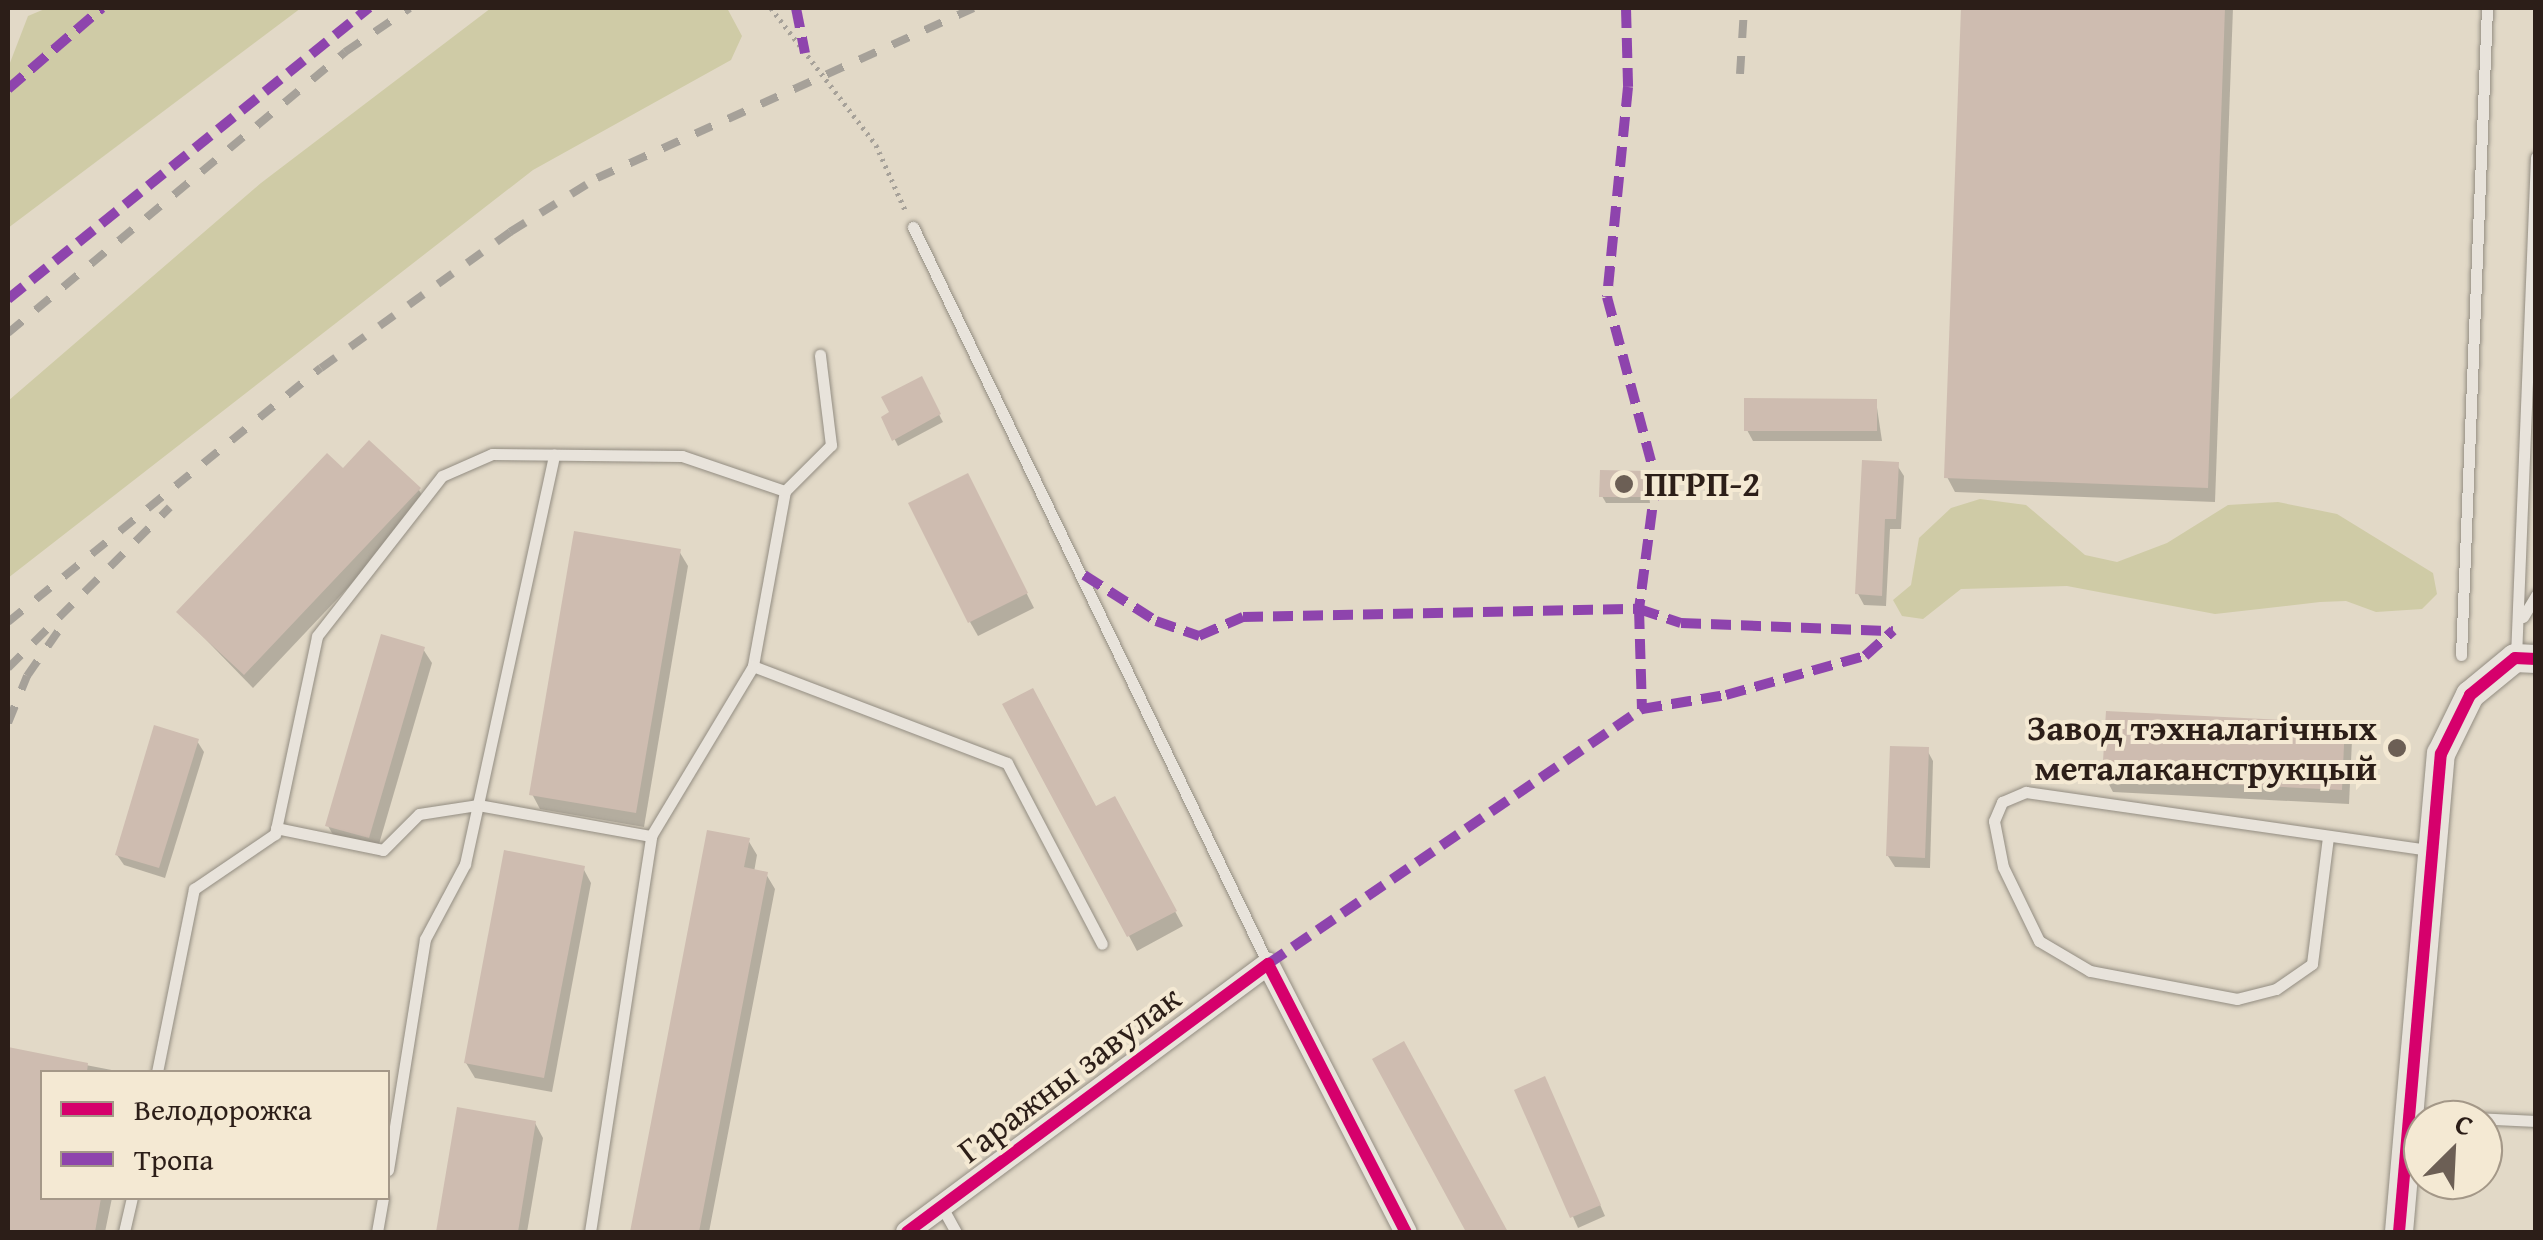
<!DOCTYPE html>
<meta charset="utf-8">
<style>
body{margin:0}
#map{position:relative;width:2543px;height:1240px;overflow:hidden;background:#e2d9c7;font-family:"Gentium Book Plus",serif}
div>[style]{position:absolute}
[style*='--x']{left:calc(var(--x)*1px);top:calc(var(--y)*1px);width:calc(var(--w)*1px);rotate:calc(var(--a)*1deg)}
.green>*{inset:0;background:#cfcba6}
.shadow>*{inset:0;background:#0003}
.building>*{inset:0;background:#cebcb0}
.path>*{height:5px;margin-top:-2.5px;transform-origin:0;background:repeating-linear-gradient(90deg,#a6a199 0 2.5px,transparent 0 7.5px)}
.roads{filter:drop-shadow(0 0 2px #938d82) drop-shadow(0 0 2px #938d82)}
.service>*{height:11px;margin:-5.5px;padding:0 5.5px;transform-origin:5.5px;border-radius:5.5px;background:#e8e3db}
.minor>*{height:22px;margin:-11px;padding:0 11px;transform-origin:11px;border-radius:11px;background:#e8e3db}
.tertiary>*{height:28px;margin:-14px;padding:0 14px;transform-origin:14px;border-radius:14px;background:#e8e3db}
.rail>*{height:8px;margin-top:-4px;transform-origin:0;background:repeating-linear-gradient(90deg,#a6a199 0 18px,transparent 0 36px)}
.quiet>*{height:10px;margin-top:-5px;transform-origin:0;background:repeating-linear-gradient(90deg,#8e44ad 0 20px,transparent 0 30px)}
.cycleway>*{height:12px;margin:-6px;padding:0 6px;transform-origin:6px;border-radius:6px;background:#d6006c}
.dots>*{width:28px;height:28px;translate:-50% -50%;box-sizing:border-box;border:5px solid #f4e9d3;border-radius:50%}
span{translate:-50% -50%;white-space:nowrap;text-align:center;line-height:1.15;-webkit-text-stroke:8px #f4e9d3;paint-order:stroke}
.poi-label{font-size:35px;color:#2c1e18;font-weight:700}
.left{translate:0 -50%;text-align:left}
.right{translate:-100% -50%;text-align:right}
.street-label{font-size:35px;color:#2c1e18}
.frame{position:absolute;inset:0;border:10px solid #2c1e18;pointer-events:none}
.legend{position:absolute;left:40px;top:1070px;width:350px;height:130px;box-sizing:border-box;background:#f4e9d3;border:2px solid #a49888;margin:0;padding:12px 18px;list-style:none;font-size:30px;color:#2c1e18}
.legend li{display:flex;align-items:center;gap:20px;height:50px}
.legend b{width:50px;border:2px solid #a49888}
.north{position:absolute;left:2403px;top:1100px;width:100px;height:100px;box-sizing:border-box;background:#f4e9d3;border:2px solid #a49888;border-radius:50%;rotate:24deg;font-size:28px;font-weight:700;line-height:40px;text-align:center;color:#2c1e18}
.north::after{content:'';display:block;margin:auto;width:35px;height:45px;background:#6c5f55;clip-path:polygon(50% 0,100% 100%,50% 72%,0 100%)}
</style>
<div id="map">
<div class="green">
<div style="clip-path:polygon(47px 8px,301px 8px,8px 228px,8px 68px,28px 16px)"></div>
<div style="clip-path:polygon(491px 8px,727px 8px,742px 36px,731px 60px,533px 170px,8px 578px,8px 401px,261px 183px)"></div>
<div style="clip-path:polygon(1980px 499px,2026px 505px,2085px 555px,2117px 562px,2167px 543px,2228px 505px,2278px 502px,2337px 514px,2433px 573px,2437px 594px,2422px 609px,2376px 612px,2346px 601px,2320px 602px,2215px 614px,2067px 586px,1961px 589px,1923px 619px,1902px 616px,1893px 600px,1911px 585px,1919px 538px,1951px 508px)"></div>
</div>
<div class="shadow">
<div style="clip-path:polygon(1964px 8px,2233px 8px,2215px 502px,1955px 492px,1947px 477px)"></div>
<div style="clip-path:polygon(921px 380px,943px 422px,898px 446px,884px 418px)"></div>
<div style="clip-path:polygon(1876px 401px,1882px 441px,1753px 441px,1747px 430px)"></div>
<div style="clip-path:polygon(1897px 465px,1904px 476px,1901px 529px,1890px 529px,1886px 606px,1864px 605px,1858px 594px)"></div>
<div style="clip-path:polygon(343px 471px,419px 490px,427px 504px,253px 688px,179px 612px)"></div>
<div style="clip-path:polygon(1646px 473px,1650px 503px,1606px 503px,1602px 496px)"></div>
<div style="clip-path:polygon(975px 491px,1034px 608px,978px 636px,970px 622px)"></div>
<div style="clip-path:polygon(679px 551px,688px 566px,644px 827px,540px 809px,532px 794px)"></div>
<div style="clip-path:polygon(423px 649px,432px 663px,377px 851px,336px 840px,328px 826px)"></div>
<div style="clip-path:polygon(1006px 705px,1095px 809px,1114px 799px,1183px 926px,1137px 951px)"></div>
<div style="clip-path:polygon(2344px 726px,2352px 740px,2349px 804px,2113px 792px,2105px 777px)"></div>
<div style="clip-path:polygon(197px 741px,204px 752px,165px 878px,124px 865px,117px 855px)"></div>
<div style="clip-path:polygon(1927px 750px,1933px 761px,1930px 868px,1895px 867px,1888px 856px)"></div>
<div style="clip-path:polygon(709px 833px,748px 840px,757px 855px,754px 872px,766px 874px,775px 889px,709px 1232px,633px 1232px)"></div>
<div style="clip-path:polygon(583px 868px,591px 883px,552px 1092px,475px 1078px,466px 1063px)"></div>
<div style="clip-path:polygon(8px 1050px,122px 1072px,42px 1072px,42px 1198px,112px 1198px,105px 1232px,8px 1232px)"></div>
<div style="clip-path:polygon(1550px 1090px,1605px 1216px,1578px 1228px,1517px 1091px)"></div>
<div style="clip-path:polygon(459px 1110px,535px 1123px,543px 1138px,527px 1232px,438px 1232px)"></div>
</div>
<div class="building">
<div style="clip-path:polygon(1961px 8px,2225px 8px,2208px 488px,1944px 478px)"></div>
<div style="clip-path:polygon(922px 376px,941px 414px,892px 441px,881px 417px,889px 412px,881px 397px)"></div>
<div style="clip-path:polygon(1744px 398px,1877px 399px,1877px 431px,1744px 431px)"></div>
<div style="clip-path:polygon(369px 440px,421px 488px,244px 675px,176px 612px,327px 453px,343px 468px)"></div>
<div style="clip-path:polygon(1862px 460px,1899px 462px,1896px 519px,1885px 519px,1882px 596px,1855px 594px)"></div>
<div style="clip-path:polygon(1600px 470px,1648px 471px,1647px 497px,1599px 497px)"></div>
<div style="clip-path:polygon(968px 473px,1028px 593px,968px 623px,908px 503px)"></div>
<div style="clip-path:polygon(574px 531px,681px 549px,636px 813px,529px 795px)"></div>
<div style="clip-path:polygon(381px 634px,425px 647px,369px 838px,325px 826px)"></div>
<div style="clip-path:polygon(1033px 688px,1096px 806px,1115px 796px,1177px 911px,1127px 937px,1002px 704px)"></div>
<div style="clip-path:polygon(2106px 711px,2345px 723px,2342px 790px,2102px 778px)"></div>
<div style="clip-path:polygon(154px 725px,199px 739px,159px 868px,115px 855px)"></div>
<div style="clip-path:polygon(1890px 746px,1929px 747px,1925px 858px,1886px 856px)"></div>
<div style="clip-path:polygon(707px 830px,750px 838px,744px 867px,768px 872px,699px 1232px,630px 1232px)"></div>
<div style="clip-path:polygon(504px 850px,585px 866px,544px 1078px,464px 1063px)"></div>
<div style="clip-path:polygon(1404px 1041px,1508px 1232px,1466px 1232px,1372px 1059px)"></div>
<div style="clip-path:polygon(8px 1047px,88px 1063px,87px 1072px,42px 1072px,42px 1198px,101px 1198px,95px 1232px,8px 1232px)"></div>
<div style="clip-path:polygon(1545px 1076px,1601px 1205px,1570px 1218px,1514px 1090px)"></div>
<div style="clip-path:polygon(457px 1107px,536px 1121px,518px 1232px,436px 1232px)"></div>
</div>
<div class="path">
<div style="--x:771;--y:8;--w:173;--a:52.5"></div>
<div style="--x:876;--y:145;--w:73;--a:65.9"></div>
</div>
<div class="roads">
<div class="service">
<div style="--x:913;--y:227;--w:818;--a:64.28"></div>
<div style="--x:785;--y:491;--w:178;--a:100.4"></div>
<div style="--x:753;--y:666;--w:272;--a:20.9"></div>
<div style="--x:1007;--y:763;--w:204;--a:62.3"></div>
<div style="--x:2523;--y:617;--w:26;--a:-59"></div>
<div style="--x:2461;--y:655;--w:648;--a:-87.7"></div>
<div style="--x:2516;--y:657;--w:500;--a:-87.71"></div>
<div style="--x:276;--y:828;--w:109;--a:11.6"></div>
<div style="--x:383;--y:850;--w:51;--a:-45"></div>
<div style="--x:419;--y:814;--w:60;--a:-8.7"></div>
<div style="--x:478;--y:805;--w:176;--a:10.2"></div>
<div style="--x:2328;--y:837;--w:128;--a:97.2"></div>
<div style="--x:2312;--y:964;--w:44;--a:145.2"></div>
<div style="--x:2276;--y:989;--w:40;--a:165.6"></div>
<div style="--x:2237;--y:999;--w:150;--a:-169.2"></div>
<div style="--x:2090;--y:971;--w:59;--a:-149.5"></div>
<div style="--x:2039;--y:941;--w:82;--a:-115.9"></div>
<div style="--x:2003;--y:867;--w:47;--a:-101.1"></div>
<div style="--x:1994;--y:821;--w:21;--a:-67"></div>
<div style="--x:2002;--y:802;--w:26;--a:-23"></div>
<div style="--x:2026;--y:792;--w:411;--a:8.2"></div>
<div style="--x:157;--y:1072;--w:187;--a:-78.6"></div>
<div style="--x:194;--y:889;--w:98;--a:-34.2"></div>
<div style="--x:275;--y:834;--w:202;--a:-78"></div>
<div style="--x:317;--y:636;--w:203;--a:-52"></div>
<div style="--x:442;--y:476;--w:55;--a:-23.7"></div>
<div style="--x:492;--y:454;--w:190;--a:0.6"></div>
<div style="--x:682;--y:456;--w:109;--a:18.8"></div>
<div style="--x:785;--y:491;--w:65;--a:-45"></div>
<div style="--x:831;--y:445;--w:91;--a:-97"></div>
<div style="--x:2412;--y:1115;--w:124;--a:2.8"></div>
<div style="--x:388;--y:1170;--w:234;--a:-80.9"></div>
<div style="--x:425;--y:939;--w:85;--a:-61.9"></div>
<div style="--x:465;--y:864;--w:419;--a:-77.7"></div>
<div style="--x:942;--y:1207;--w:29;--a:61"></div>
<div style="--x:124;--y:1232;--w:35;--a:-77"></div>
<div style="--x:377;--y:1232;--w:35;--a:-80"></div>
<div style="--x:590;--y:1232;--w:401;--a:-81.2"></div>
<div style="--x:651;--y:836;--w:198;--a:-59"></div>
</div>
<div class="minor">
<div style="--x:907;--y:1232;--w:450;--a:-36.6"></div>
<div style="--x:1268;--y:964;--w:301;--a:62.8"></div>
</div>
<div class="tertiary">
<div style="--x:2399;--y:1232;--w:480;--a:-85"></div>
<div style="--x:2441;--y:754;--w:66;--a:-63.8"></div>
<div style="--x:2470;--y:695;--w:58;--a:-39.4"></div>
<div style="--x:2515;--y:658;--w:21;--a:3"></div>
</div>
</div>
<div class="rail">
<div style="--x:1740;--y:74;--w:66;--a:-86.5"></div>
<div style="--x:8;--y:333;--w:439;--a:-39.8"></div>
<div style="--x:345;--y:52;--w:78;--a:-34.1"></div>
<div style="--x:8;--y:622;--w:403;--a:-39.1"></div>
<div style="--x:321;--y:368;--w:233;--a:-35.7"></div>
<div style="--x:510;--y:232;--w:102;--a:-31.8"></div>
<div style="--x:597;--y:178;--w:413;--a:-24.3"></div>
<div style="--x:8;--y:668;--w:228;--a:-44.8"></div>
<div style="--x:8;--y:723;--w:51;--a:-68"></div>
<div style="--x:27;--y:676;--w:60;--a:-55.2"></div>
</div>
<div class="quiet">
<div style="--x:796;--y:8;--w:46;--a:78.7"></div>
<div style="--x:1626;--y:8;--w:79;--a:88.5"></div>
<div style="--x:1628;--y:87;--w:211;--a:95.7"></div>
<div style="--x:1607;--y:297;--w:189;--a:75"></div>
<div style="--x:1656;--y:480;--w:130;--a:97.5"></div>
<div style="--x:1639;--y:609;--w:100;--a:88.3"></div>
<div style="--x:8;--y:89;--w:124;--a:-40.8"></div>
<div style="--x:8;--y:299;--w:464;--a:-38.9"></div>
<div style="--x:1084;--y:575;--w:85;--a:32.6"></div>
<div style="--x:1156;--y:621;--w:46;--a:19.2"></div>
<div style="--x:1199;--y:636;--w:48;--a:-23.4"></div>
<div style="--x:1243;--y:617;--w:396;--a:-1.2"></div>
<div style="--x:1639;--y:609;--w:44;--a:18.4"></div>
<div style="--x:1681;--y:623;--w:212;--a:2.2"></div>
<div style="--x:1268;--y:964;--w:453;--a:-34.3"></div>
<div style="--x:1642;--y:709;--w:85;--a:-9.5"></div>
<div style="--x:1726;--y:695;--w:144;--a:-15.7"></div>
<div style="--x:1865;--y:656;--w:38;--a:-42"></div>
</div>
<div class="cycleway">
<div style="--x:907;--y:1232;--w:450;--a:-36.6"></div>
<div style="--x:1268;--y:964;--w:301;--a:62.8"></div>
<div style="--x:2399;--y:1232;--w:480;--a:-85"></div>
<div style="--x:2441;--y:754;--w:66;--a:-63.8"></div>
<div style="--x:2470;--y:695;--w:58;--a:-39.4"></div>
<div style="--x:2515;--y:658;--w:21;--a:3"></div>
</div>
<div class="dots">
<div style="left:1624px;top:484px;background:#6c5f55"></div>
<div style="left:2397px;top:748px;background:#6c5f55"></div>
</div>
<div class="poi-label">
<span class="left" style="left:1644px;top:484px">ПГРП-2</span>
<span class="right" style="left:2377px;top:748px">Завод тэхналагічных<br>металаканструкцый</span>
</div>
<div class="street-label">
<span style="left:1069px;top:1074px;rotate:-37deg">Гаражны завулак</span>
</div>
<div class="frame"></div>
<ul class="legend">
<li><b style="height:12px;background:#d6006c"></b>Велодорожка</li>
<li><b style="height:12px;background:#8e44ad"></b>Тропа</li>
</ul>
<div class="north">С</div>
</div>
